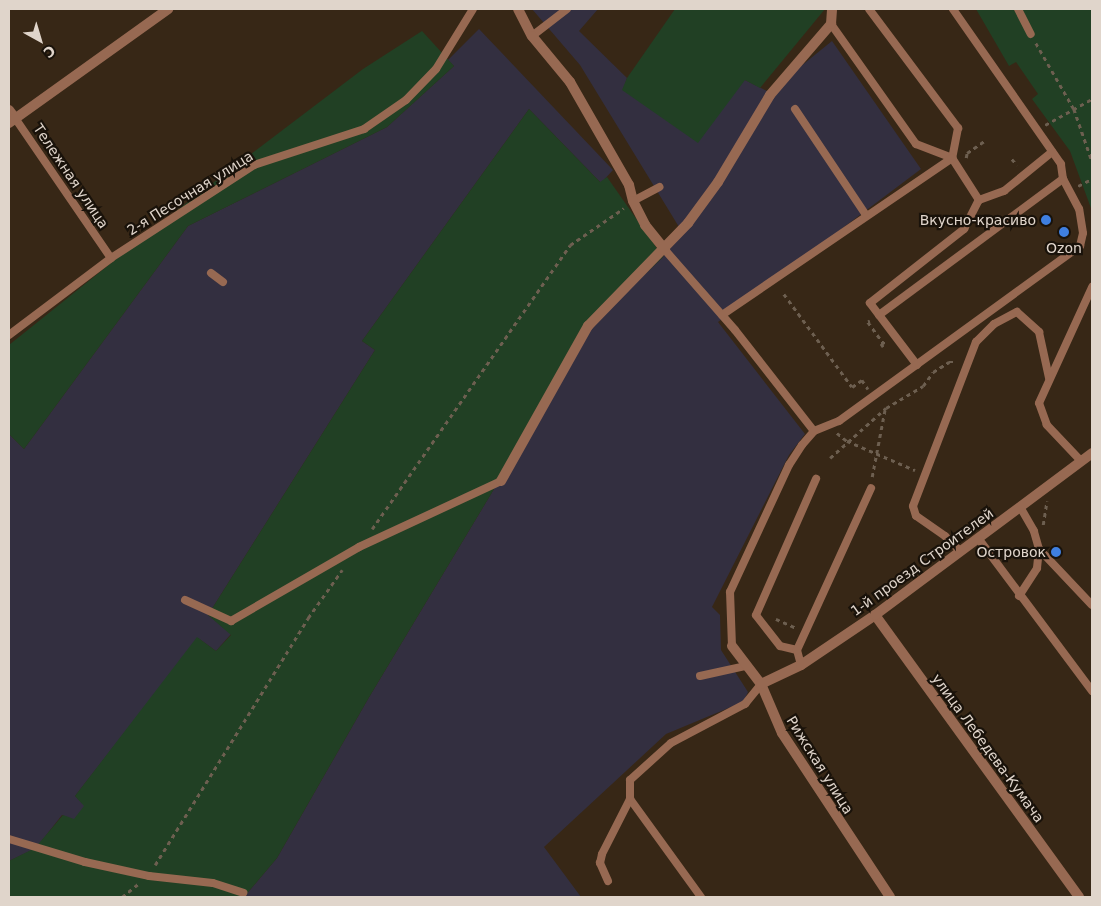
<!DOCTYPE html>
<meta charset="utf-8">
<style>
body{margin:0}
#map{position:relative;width:1101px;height:906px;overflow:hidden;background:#372716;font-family:"DejaVu Sans",sans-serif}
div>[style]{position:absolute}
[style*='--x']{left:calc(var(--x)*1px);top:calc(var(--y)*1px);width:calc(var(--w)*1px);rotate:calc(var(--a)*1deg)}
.industrial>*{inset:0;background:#332f40}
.green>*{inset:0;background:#214024}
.path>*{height:2.5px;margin-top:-1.25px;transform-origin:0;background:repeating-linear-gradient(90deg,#6d5f50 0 4px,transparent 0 8px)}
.service>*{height:8px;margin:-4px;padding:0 4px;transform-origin:4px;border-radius:4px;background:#976952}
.minor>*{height:10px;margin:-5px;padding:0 5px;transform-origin:5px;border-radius:5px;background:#976952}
.dots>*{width:14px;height:14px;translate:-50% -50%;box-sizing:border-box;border:2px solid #19120a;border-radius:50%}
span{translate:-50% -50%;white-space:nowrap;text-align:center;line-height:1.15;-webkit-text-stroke:4.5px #19120a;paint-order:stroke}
.street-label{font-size:14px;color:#e0d5cb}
.poi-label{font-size:14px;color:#e0d5cb}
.right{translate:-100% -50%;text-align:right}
.frame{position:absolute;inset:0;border:10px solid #e0d5cb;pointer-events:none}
.north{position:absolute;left:15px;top:15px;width:50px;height:50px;-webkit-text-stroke:4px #19120a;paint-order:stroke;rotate:141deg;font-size:14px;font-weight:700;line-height:20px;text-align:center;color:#e0d5cb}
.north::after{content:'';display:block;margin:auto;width:18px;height:22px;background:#e0d5cb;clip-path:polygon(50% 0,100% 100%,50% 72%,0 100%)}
</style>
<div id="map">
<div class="industrial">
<div style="clip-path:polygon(532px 9px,598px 9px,579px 31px,627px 78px,623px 90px,745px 80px,769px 92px,832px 41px,921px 169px,718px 322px,805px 434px,789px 455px,712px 607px,720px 615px,721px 650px,748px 692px,743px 702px,666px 734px,544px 847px,581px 897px,244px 897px,277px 858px,368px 699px,593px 324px,663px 257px,679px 227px,580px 65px)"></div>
<div style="clip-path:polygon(479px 29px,613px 170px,601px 183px,529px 109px,362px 341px,375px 350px,208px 615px,231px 634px,216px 651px,198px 638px,75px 796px,85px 806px,74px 820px,62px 815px,36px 848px,9px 861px,9px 434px,24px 449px,188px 226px,387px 127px,454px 66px,448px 60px)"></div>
</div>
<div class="green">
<div style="clip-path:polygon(675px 9px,825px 9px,760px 88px,745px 80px,698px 143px,622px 90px,627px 78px)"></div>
<div style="clip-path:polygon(976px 9px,1092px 9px,1092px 211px,1070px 151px,1032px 99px,1038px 94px,1016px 62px,1009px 66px)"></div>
<div style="clip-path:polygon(422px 31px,454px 66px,387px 127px,188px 226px,24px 449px,9px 434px,9px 345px,176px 211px,363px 69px)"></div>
<div style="clip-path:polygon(529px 109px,600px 182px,607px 177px,663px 257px,593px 324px,368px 699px,277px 858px,244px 897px,9px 897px,9px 861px,35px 848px,63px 815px,74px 819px,84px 806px,75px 796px,197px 637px,216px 651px,231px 635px,208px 615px,375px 350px,362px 341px)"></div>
</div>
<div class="path">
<div style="--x:853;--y:9;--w:1;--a:0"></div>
<div style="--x:1036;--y:43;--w:76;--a:60.1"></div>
<div style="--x:1074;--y:109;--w:55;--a:70.9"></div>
<div style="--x:1045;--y:125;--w:54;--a:-29"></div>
<div style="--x:966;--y:158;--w:5;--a:-79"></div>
<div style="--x:967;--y:153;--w:21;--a:-35"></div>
<div style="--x:1012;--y:159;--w:8;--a:50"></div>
<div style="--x:1078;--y:186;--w:16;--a:-27"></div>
<div style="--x:784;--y:294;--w:115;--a:53.8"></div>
<div style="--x:852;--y:387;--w:12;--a:-35"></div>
<div style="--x:862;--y:380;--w:11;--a:56"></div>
<div style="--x:870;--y:321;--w:2;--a:153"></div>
<div style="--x:868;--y:322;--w:26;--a:54"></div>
<div style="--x:883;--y:347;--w:4;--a:-124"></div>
<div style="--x:881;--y:344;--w:6;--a:-31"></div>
<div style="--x:837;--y:433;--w:13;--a:39"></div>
<div style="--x:847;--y:441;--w:74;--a:23.1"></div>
<div style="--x:830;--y:458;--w:75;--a:-41.8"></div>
<div style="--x:886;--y:408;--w:43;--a:-30.7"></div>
<div style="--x:923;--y:386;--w:17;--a:-54"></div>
<div style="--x:933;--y:372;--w:19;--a:-32"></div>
<div style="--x:949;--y:362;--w:8;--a:0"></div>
<div style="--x:872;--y:477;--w:69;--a:-79.2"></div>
<div style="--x:1043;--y:525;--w:24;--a:-81"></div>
<div style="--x:372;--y:529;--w:346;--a:-55.1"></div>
<div style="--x:570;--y:245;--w:65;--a:-34.4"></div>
<div style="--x:776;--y:619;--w:22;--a:24"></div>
<div style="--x:155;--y:865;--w:291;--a:-58.2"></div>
<div style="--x:308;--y:618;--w:59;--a:-54.7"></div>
<div style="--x:122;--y:897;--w:21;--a:-39"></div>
</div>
<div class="service">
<div style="--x:869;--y:9;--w:149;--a:53.2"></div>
<div style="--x:958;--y:128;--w:31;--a:101"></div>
<div style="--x:1018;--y:9;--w:28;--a:63"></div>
<div style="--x:831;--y:24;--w:147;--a:54.7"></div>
<div style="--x:916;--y:144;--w:39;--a:21"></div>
<div style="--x:952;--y:158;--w:50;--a:57.3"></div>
<div style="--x:532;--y:36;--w:44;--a:-37.6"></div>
<div style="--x:795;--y:109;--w:128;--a:56.2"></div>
<div style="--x:15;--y:118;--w:170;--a:55.6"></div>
<div style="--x:633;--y:201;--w:30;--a:-28"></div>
<div style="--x:665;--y:250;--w:106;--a:48.8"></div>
<div style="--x:735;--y:330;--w:128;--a:52"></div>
<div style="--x:211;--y:273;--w:15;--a:37"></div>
<div style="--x:722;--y:315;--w:278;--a:-34.3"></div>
<div style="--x:879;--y:315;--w:229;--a:-36.5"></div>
<div style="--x:9;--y:335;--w:128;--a:-37"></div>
<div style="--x:111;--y:258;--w:171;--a:-33"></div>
<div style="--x:254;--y:165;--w:116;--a:-18.1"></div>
<div style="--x:364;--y:129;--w:51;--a:-34.6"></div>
<div style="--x:406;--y:100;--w:43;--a:-45.9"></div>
<div style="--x:436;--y:69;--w:70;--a:-58.3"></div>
<div style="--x:917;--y:365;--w:78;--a:-127.2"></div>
<div style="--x:870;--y:303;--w:120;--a:-38.2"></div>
<div style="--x:964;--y:229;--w:33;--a:-63"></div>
<div style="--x:979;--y:200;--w:27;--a:-20"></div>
<div style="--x:1004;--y:191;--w:62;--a:-39.1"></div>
<div style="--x:1081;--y:461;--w:50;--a:-133.4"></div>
<div style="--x:1047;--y:425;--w:23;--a:-110"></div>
<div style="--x:1039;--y:403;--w:128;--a:-65.4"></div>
<div style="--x:978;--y:538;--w:191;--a:53.3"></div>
<div style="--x:1039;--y:549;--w:77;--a:46.6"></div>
<div style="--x:960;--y:551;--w:21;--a:-135"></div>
<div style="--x:945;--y:536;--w:35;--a:-145"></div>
<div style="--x:916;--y:516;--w:10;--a:-107"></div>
<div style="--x:913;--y:506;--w:176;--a:-69"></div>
<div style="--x:976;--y:342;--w:25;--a:-45"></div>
<div style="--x:994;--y:324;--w:26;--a:-28"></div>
<div style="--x:1017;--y:312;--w:30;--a:42"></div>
<div style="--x:1039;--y:332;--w:47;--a:77.7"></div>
<div style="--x:1019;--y:596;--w:33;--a:-57"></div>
<div style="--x:1037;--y:568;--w:19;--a:-84"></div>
<div style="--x:1039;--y:549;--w:19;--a:-106"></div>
<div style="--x:1034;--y:531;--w:28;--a:-120"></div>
<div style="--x:185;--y:600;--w:51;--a:24.5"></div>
<div style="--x:231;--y:621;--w:148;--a:-30"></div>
<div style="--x:359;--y:547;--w:157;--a:-24.9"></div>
<div style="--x:732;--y:646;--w:54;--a:-92.1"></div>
<div style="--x:730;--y:592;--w:140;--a:-65.1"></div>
<div style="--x:789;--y:465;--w:24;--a:-57"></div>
<div style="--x:802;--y:445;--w:18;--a:-49"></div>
<div style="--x:814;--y:431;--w:27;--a:-22"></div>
<div style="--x:839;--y:421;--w:298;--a:-36"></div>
<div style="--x:1080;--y:246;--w:13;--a:-77"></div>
<div style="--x:1083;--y:233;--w:24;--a:-99"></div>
<div style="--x:1079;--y:209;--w:34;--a:-118"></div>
<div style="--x:1063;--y:179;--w:15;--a:-98"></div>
<div style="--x:1061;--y:164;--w:189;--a:-124.9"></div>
<div style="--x:797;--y:650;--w:17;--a:-167"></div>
<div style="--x:780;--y:646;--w:39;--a:-128"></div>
<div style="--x:756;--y:615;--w:149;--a:-66.2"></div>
<div style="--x:801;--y:665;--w:16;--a:-105"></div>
<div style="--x:797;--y:650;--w:178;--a:-65.4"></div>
<div style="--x:700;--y:676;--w:46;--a:-12.5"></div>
<div style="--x:9;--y:839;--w:79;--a:16.8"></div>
<div style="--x:85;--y:862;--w:66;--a:12.3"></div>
<div style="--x:149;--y:876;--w:64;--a:6.2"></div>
<div style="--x:213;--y:883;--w:32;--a:18"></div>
<div style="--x:608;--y:881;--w:20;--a:-114"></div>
<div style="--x:600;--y:863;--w:9;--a:-77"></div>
<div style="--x:602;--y:854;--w:62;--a:-63"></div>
<div style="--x:701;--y:897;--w:121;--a:-125.9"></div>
<div style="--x:630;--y:799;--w:19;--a:-90"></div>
<div style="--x:630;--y:780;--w:55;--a:-42.1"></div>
<div style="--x:671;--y:743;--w:84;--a:-27.8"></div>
<div style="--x:745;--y:704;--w:26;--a:-51"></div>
</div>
<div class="minor">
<div style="--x:518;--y:9;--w:30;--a:63"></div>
<div style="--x:532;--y:36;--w:60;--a:50.4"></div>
<div style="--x:570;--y:82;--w:119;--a:60.2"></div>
<div style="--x:629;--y:185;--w:16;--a:76"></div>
<div style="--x:633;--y:201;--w:27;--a:63"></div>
<div style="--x:645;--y:225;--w:32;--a:51"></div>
<div style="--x:9;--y:110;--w:10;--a:53"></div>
<div style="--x:9;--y:123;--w:196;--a:-35.6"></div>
<div style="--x:501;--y:481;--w:178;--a:-60.7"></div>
<div style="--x:588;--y:326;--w:144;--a:-45.8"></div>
<div style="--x:688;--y:223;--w:51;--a:-53.8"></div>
<div style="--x:718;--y:182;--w:101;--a:-59.1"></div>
<div style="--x:770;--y:95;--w:94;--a:-49.3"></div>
<div style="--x:831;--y:24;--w:15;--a:-86"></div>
<div style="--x:875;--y:615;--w:348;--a:54.1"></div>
<div style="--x:732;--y:646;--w:48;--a:52.7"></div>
<div style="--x:761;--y:684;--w:53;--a:66.8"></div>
<div style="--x:782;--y:733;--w:196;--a:56.6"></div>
<div style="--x:761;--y:684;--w:44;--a:-25.4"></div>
<div style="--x:801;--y:665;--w:89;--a:-34"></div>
<div style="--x:875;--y:615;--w:271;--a:-36.7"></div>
</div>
<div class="dots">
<div style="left:1046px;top:220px;background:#3f7fe0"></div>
<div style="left:1064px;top:232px;background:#3f7fe0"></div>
<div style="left:1056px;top:552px;background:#3f7fe0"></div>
</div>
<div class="street-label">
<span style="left:71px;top:176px;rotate:56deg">Тележная улица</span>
<span style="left:190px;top:193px;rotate:-32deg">2-я Песочная улица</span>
<span style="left:922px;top:562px;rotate:-36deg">1-й проезд Строителей</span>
<span style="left:988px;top:748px;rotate:54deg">улица Лебедева-Кумача</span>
<span style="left:820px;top:765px;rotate:58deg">Рижская улица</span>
</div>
<div class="poi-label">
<span class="right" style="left:1036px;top:220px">Вкусно-красиво</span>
<span style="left:1064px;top:248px">Ozon</span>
<span class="right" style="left:1046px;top:552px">Островок</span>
</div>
<div class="frame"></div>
<div class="north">С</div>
</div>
